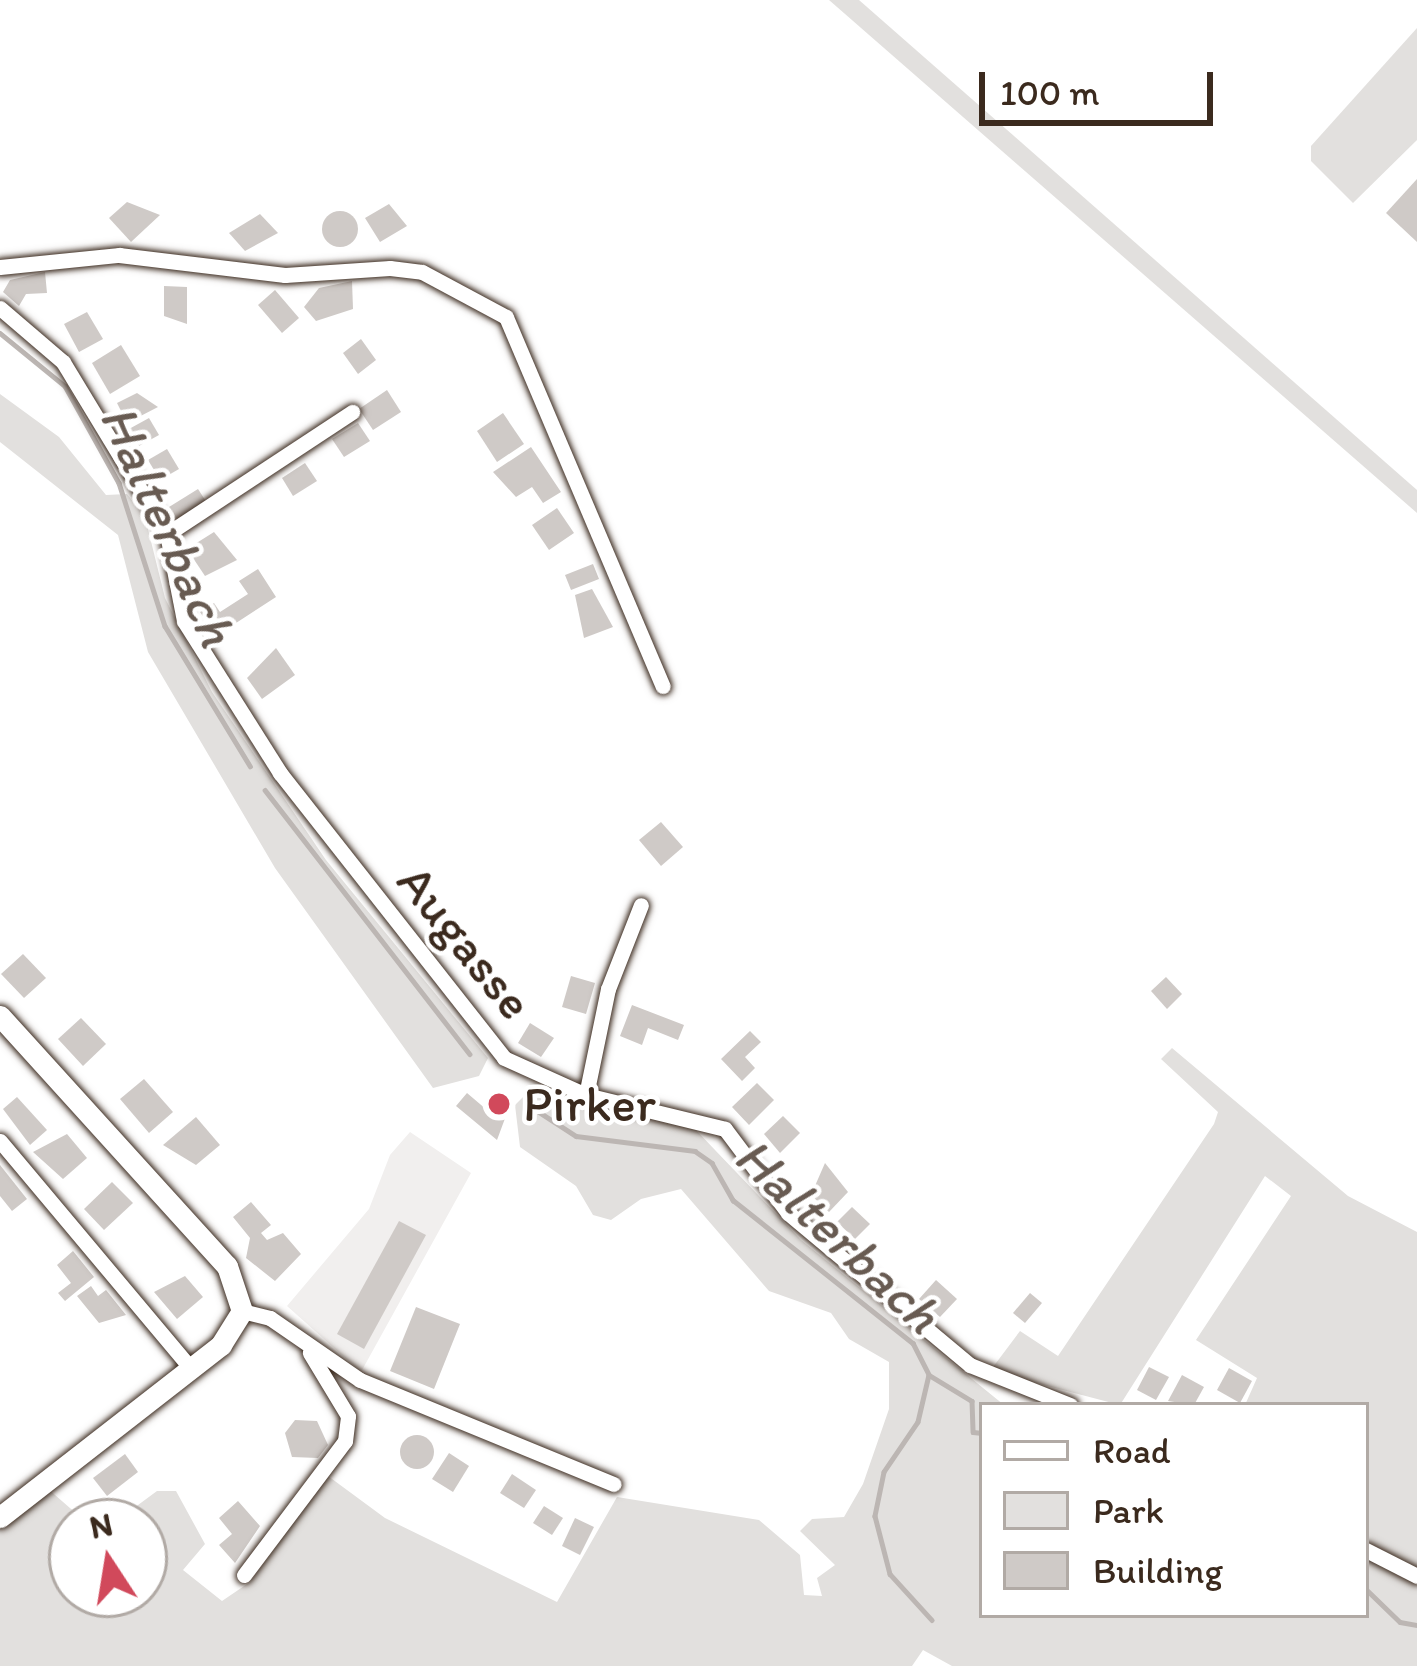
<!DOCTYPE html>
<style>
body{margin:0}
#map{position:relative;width:1417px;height:1666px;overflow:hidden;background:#fff;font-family:Itim,sans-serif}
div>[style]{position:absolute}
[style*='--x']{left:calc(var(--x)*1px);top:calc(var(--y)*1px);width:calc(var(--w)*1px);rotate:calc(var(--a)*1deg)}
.built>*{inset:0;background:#f1efee}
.green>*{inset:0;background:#e2e0de}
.stream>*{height:4.5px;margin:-2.25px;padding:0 2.25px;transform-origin:2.25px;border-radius:2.25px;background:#bcb6b3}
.building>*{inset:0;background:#cfcac7}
.round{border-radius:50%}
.roads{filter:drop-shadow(0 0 3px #3b2a1e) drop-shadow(0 0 3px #3b2a1e)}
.street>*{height:15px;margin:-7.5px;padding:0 7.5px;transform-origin:7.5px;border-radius:7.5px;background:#fff}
.secondary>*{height:21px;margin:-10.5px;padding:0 10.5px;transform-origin:10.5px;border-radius:10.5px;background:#fff}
.dots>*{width:33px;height:33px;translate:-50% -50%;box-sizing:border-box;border:6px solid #fff;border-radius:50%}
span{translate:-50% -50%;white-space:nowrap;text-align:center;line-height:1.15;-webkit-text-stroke:9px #fff;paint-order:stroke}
.street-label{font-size:51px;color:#3b2a1e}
.poi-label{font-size:51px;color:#3b2a1e}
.left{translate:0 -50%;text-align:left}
.water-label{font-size:54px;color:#685b52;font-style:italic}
.legend{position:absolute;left:979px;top:1402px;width:390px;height:216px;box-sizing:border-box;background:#fff;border:3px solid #b1aaa5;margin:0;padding:15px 21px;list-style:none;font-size:36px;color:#3b2a1e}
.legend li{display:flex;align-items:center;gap:24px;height:60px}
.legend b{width:60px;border:3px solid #b1aaa5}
.north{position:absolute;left:48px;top:1498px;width:120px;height:120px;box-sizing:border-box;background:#fff;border:3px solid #b1aaa5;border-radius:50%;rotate:348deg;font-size:33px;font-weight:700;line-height:48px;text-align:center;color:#3b2a1e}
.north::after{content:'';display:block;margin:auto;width:42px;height:54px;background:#d1495b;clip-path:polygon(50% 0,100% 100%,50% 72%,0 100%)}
.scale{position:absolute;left:979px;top:72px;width:234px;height:54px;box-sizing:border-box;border:6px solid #3b2a1e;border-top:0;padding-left:15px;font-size:36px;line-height:42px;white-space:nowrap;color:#3b2a1e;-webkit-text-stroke:9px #fff;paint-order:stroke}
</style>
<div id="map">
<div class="built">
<div style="clip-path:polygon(410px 1132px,471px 1173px,361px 1372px,287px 1306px,369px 1209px,390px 1155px)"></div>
</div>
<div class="green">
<div style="clip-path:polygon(829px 0,859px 0,1417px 490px,1417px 513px)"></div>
<div style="clip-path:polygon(1417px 28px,1417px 140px,1353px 203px,1311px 161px,1311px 146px)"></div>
<div style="clip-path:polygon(0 394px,59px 437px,106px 495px,127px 494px,145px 517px,165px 598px,212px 692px,326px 860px,488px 1058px,479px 1076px,433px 1088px,275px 868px,148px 652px,118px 535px,0 442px)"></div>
<div style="clip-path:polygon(1172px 1048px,1348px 1196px,1417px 1232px,1417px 1666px,952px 1666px,923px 1650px,912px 1666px,0 1666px,0 1529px,47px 1488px,86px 1522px,72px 1522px,72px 1594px,144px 1594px,144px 1522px,115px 1522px,157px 1491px,176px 1491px,205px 1544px,183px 1570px,222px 1601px,250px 1582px,328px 1476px,385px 1518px,557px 1602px,617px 1497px,759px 1520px,800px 1555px,804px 1595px,822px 1596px,817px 1578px,835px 1565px,800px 1531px,812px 1519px,844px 1517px,863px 1484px,889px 1409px,889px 1362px,849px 1339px,831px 1313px,769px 1291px,681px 1189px,641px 1199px,611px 1220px,593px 1215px,576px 1186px,520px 1147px,515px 1105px,529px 1091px,694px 1128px,801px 1240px,1004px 1405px,982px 1405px,982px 1615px,1366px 1615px,1366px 1405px,1245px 1405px,1257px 1378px,1196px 1340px,1291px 1196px,1265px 1176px,1120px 1405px,990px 1371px,1020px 1331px,1058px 1356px,1214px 1124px,1218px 1112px,1161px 1059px)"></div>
</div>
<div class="stream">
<div style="--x:0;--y:333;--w:84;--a:39.2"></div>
<div style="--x:65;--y:386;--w:111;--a:60.9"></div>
<div style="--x:119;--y:483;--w:150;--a:72.2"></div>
<div style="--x:165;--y:626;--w:164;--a:58.7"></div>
<div style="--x:265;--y:790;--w:334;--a:52.2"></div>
<div style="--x:539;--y:1112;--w:44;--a:33"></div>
<div style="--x:576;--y:1136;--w:120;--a:7.2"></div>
<div style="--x:695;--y:1151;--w:21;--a:35"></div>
<div style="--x:712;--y:1163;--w:43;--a:60.4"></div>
<div style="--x:733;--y:1200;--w:230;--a:38.5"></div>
<div style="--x:913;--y:1343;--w:36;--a:63"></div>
<div style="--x:929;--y:1375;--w:50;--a:31.2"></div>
<div style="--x:972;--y:1401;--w:31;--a:88"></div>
<div style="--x:973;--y:1432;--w:9;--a:6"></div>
<div style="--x:929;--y:1375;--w:48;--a:103.2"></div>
<div style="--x:918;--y:1422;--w:60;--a:124.2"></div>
<div style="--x:884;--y:1472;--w:45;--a:101.6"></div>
<div style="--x:875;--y:1516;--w:60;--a:75.5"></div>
<div style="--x:890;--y:1574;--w:62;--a:47.6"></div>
<div style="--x:1366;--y:1589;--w:47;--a:44.1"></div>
<div style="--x:1400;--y:1622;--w:17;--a:10"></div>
</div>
<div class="building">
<div style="clip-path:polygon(1417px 179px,1417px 242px,1386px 213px)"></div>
<div style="clip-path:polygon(127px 202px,160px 215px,131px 242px,109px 218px)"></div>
<div style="clip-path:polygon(389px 204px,407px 226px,380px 242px,365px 218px)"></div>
<div class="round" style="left:322px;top:211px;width:36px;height:36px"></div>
<div style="clip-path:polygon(260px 214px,278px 233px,245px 251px,229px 233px)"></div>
<div style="clip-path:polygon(45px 272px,47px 293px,26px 294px,19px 306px,3px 292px,10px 280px)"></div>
<div style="clip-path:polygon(352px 281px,353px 309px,316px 321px,304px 307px,319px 288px)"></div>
<div style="clip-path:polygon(164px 286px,187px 287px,187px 324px,164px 316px)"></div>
<div style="clip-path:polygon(275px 290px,299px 318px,282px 333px,258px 305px)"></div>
<div style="clip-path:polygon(87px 312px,103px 339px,79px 352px,64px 324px)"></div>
<div style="clip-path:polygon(361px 339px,376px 360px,358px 374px,343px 353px)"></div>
<div style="clip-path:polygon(121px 345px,140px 376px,110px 394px,92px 363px)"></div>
<div style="clip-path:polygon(387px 390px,401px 412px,373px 430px,359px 409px)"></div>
<div style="clip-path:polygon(137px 393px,158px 407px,127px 423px,117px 403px)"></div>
<div style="clip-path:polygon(503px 413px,524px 444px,497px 462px,477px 431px)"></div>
<div style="clip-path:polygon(149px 418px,159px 435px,139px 446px,129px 429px)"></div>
<div style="clip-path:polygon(358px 423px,370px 441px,344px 457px,332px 439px)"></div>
<div style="clip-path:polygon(531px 447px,561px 492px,543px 503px,532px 487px,516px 497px,493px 472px)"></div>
<div style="clip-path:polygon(167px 449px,179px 469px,160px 480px,148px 460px)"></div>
<div style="clip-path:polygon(305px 463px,317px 481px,293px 496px,282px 478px)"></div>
<div style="clip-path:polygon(198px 489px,207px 503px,178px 521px,169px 507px)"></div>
<div style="clip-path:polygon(557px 508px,574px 533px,549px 550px,532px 525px)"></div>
<div style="clip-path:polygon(214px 532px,237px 560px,205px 576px,187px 549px)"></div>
<div style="clip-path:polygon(593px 564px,599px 579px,571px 590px,565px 575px)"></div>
<div style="clip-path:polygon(258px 569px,276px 597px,216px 636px,200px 612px,214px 603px,220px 612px,248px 594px,239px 581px)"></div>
<div style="clip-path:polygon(592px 589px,613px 627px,584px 638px,575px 595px)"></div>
<div style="clip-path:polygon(276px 648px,295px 675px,262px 699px,247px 678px)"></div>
<div style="clip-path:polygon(661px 822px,683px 847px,661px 866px,639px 840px)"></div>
<div style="clip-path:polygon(23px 954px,46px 978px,24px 998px,1px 974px)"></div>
<div style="clip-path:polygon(571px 976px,595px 983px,586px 1014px,562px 1007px)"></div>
<div style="clip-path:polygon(1166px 977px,1182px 994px,1167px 1009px,1151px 991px)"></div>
<div style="clip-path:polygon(632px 1005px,684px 1025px,678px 1040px,648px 1028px,642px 1045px,620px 1036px)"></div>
<div style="clip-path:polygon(81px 1018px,106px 1044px,83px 1066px,58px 1039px)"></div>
<div style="clip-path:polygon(530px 1023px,554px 1038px,541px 1057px,518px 1043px)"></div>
<div style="clip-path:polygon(750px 1031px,761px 1042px,745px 1057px,755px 1068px,742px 1081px,721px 1059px)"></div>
<div style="clip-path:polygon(144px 1079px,173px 1112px,149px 1133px,120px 1099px)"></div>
<div style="clip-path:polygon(757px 1083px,774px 1100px,749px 1125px,732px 1107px)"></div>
<div style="clip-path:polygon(467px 1093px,487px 1110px,499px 1096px,510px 1105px,497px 1140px,456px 1106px)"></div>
<div style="clip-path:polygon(17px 1097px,47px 1130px,30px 1145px,3px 1109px)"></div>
<div style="clip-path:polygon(783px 1116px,800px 1133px,780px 1153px,764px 1134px)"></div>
<div style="clip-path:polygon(196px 1117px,220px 1145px,196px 1165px,163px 1145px)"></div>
<div style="clip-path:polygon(67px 1134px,87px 1158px,63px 1179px,33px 1152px)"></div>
<div style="clip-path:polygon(825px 1163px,848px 1192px,829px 1212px,811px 1195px)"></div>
<div style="clip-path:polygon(0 1165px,27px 1199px,12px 1211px,0 1196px)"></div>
<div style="clip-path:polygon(112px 1182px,133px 1203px,104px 1230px,84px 1209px)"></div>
<div style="clip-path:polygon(251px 1202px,271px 1225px,261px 1233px,267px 1240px,283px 1233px,301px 1254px,275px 1281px,246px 1258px,250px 1238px,233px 1217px)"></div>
<div style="clip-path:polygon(852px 1207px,870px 1224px,855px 1239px,837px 1222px)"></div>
<div style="clip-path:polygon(399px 1221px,426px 1235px,364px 1349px,337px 1334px)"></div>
<div style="clip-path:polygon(73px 1251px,94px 1277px,65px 1301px,58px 1293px,71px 1283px,57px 1265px)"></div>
<div style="clip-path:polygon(185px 1276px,203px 1297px,177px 1319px,154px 1292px)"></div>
<div style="clip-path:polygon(936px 1280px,957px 1299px,940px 1317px,919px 1299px)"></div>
<div style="clip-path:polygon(91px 1286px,98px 1296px,106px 1290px,126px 1315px,99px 1323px,77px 1296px)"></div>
<div style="clip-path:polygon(1030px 1293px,1042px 1303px,1025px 1323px,1013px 1313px)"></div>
<div style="clip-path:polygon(416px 1307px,460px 1324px,434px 1389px,390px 1371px)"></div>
<div style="clip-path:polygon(1149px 1367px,1169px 1377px,1156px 1400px,1137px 1390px)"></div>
<div style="clip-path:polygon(1229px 1368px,1252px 1381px,1240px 1403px,1217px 1390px)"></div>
<div style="clip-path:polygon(1182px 1375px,1204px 1387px,1194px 1405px,1168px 1401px)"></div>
<div style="clip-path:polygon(295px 1420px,317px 1421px,328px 1445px,318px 1458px,292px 1457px,285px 1433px)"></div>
<div class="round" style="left:400px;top:1435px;width:34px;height:34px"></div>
<div style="clip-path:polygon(449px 1453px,469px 1466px,453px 1492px,432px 1479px)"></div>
<div style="clip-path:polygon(125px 1454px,138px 1472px,107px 1496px,93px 1478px)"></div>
<div style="clip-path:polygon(512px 1474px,536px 1490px,524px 1508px,500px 1493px)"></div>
<div style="clip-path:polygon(238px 1501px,260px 1526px,235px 1563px,219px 1545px,232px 1534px,219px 1518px)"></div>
<div style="clip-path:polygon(544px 1506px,563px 1518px,552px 1535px,533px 1523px)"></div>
<div style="clip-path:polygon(575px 1518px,594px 1527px,580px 1555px,562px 1546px)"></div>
</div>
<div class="roads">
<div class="street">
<div style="--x:0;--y:267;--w:120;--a:-5.8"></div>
<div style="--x:119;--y:255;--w:167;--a:6.9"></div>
<div style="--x:285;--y:275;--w:105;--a:-3.8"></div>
<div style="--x:390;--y:268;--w:32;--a:7"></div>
<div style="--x:422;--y:272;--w:95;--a:28.2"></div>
<div style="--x:506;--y:317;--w:401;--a:67"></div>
<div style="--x:0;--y:308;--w:83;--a:40.6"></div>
<div style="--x:63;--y:362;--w:201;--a:58.8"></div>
<div style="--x:167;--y:534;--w:89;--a:78.9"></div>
<div style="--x:184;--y:621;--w:180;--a:57.7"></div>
<div style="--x:280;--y:773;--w:362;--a:51.8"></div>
<div style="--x:504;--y:1058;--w:90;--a:24.3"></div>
<div style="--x:586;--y:1095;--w:143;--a:13.7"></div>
<div style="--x:725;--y:1129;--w:105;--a:53.1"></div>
<div style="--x:788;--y:1213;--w:237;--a:39.9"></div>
<div style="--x:970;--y:1365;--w:108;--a:21.8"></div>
<div style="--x:167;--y:534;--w:222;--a:-33.4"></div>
<div style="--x:586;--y:1095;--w:108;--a:-78.3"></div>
<div style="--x:608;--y:989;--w:90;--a:-68.6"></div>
<div style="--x:0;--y:1141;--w:297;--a:50"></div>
<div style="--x:242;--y:1311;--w:29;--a:14"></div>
<div style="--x:270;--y:1318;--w:109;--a:34.6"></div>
<div style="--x:360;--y:1380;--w:274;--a:22.3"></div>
<div style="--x:1366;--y:1550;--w:57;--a:27"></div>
<div style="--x:244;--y:1575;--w:168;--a:-53"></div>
<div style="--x:345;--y:1441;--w:25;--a:-83"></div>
<div style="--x:348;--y:1416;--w:74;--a:-121.1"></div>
</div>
<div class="secondary">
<div style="--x:0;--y:1016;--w:338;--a:47.8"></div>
<div style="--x:227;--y:1266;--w:47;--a:71.6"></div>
<div style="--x:242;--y:1311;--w:40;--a:122"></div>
<div style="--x:221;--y:1345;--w:280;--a:142.1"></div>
</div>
</div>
<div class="dots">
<div style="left:499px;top:1104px;background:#d1495b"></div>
</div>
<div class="street-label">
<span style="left:465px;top:942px;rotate:51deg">Augasse</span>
</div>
<div class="poi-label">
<span class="left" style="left:523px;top:1104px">Pirker</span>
</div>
<div class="water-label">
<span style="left:168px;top:525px;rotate:66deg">Halterbach</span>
<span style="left:838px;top:1235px;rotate:43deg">Halterbach</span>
</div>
<ul class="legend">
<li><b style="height:15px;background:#fff"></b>Road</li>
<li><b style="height:33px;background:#e2e0de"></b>Park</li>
<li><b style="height:33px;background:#cfcac7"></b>Building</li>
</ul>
<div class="north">N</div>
<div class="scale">100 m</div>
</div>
